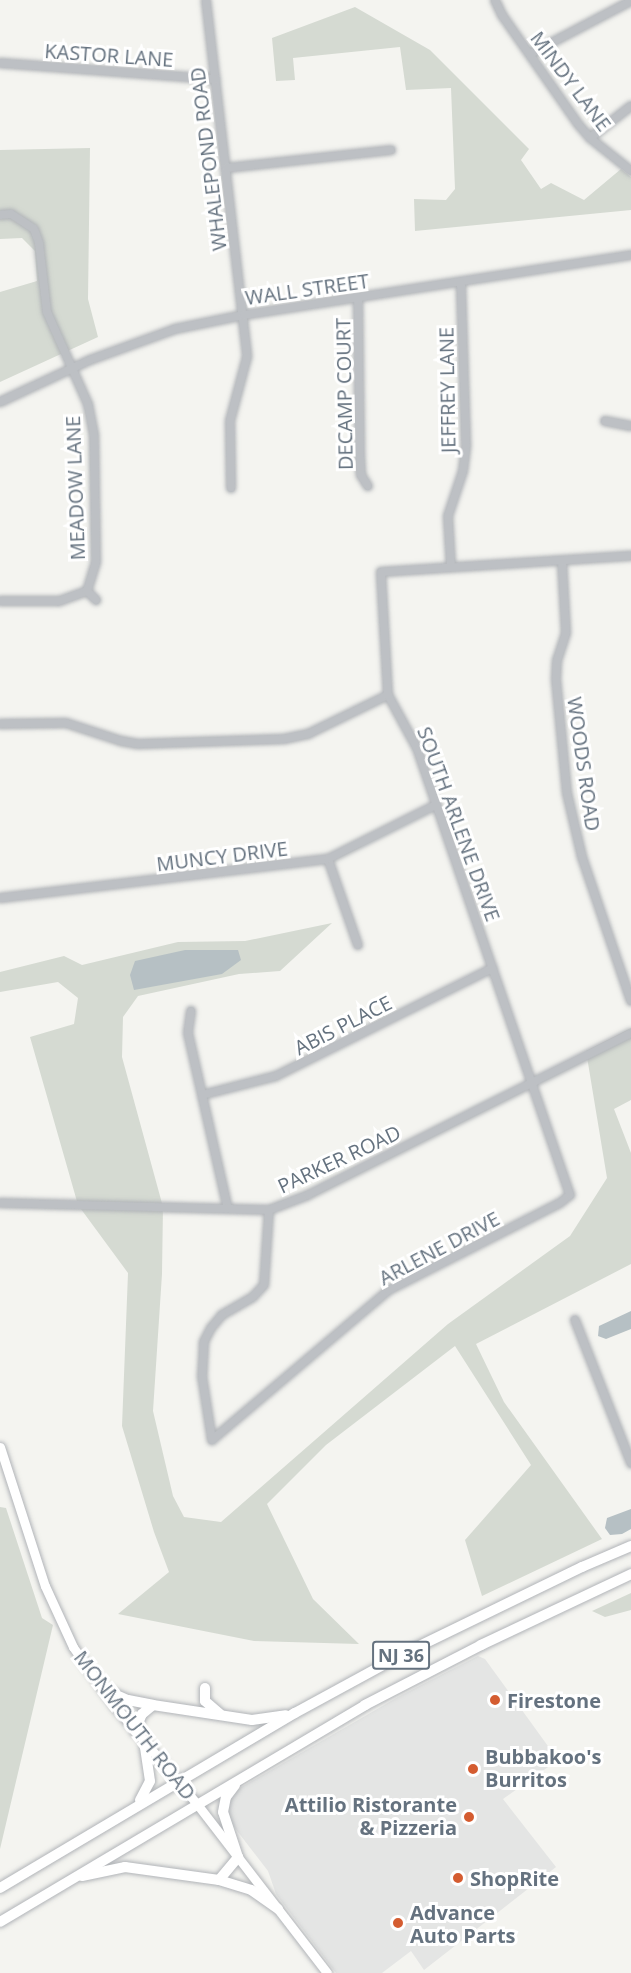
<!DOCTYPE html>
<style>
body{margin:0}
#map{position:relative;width:631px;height:1973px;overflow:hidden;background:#f4f4f0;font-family:"Open Sans",sans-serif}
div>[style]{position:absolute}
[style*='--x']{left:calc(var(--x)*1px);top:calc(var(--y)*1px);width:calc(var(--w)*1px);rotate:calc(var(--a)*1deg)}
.built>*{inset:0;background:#e4e5e4}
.green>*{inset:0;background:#d5dad2}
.water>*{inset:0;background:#b6c0c4}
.roads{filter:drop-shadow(0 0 2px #b1b4b8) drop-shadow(0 0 2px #b1b4b8)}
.minor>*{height:8px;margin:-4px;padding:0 4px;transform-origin:4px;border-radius:4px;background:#bdc0c4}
.major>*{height:9px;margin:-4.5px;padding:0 4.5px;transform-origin:4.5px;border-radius:4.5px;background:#fff}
.highway>*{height:10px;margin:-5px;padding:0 5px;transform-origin:5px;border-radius:5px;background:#fff}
.dots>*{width:16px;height:16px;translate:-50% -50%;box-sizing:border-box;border:3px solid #fff;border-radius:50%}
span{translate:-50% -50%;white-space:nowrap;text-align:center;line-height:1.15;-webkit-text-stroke:6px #fff;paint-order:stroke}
.shield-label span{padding:2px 4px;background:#fff;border:2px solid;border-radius:4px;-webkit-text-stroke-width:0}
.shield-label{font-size:18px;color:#65727f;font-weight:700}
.street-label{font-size:20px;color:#65727f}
.poi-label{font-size:20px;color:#65727f;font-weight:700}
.left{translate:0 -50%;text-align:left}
.right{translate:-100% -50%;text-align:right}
</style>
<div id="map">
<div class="built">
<div style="clip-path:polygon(478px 1656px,485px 1659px,558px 1760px,503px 1799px,556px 1867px,424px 1970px,411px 1951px,382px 1973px,336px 1973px,276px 1894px,268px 1871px,228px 1819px,227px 1801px,240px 1788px,398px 1697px)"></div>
</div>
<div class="green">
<div style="clip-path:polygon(355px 7px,430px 50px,529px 149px,521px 160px,541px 189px,551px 183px,584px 200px,621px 169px,631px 177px,631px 210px,415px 231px,414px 199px,446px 200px,455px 189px,451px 88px,406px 90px,400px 47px,293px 58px,295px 80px,276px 81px,272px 38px)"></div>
<div style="clip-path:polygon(90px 148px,88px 299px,98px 337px,0 382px,0 292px,37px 281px,35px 251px,22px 238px,0 239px,0 150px)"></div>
<div style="clip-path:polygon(332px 923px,280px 971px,239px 974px,138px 996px,123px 1017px,122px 1057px,163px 1207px,162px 1274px,153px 1411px,173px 1496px,184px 1517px,221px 1522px,448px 1324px,570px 1236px,607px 1178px,586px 1051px,631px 1028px,631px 1100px,614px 1109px,631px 1153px,631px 1264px,476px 1344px,504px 1402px,602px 1539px,482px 1596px,465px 1540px,531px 1465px,455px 1346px,326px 1445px,267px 1504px,313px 1599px,359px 1644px,254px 1641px,118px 1614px,169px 1572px,154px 1532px,122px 1426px,128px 1273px,78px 1205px,30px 1037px,74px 1024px,78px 998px,58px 982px,0 992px,0 972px,64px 956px,82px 965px,178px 942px,245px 941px)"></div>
<div style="clip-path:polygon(0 1507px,6px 1508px,42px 1618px,53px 1625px,0 1849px)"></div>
<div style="clip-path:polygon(631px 1593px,631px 1610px,605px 1617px,592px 1611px)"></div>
</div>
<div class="water">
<div style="clip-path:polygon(185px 950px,238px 950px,241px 960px,222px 974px,134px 990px,130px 975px,135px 961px)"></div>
<div style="clip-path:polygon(631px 1311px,631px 1329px,606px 1339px,598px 1336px,599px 1326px)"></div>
<div style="clip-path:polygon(631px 1509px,631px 1529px,622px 1534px,610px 1535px,605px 1528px,607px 1518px)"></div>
</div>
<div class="roads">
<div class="minor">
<div style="--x:206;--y:0;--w:359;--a:83.4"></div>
<div style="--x:247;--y:357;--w:66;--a:104.9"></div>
<div style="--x:230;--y:421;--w:67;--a:89.1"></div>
<div style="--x:495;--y:0;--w:17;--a:65"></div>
<div style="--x:502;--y:15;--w:133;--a:55.1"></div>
<div style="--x:578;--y:124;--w:18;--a:49"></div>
<div style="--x:590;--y:138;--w:53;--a:38.8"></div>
<div style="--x:530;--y:54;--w:114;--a:-27.7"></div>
<div style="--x:0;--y:63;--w:216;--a:4.3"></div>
<div style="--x:590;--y:138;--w:52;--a:-38"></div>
<div style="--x:226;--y:168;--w:166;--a:-6.2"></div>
<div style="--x:0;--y:215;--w:11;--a:-5"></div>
<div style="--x:11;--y:214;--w:27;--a:33"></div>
<div style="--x:34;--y:229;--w:15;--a:70"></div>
<div style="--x:39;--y:243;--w:69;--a:83.4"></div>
<div style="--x:47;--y:312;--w:101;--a:66"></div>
<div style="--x:88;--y:404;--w:32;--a:79"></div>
<div style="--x:94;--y:435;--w:127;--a:89.1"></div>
<div style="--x:96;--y:562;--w:30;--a:107"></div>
<div style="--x:87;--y:591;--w:30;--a:160"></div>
<div style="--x:59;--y:601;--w:59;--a:180"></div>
<div style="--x:358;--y:299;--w:158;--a:89.3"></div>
<div style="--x:360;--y:457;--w:18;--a:87"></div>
<div style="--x:361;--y:475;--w:13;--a:58"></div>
<div style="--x:0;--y:402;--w:99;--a:-25"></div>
<div style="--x:90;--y:360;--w:90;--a:-20"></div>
<div style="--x:175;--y:329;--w:70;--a:-11.5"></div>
<div style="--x:244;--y:315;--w:392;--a:-8.8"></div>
<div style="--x:605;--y:421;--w:26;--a:11"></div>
<div style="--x:562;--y:561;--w:72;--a:86.8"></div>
<div style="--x:566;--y:633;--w:28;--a:108"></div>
<div style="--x:557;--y:660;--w:19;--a:93"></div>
<div style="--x:556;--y:679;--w:115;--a:84.5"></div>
<div style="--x:567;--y:793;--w:66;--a:76.8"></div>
<div style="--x:582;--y:857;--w:152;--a:71.2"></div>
<div style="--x:451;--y:567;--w:51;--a:-93.4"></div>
<div style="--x:448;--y:516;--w:47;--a:-71.6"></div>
<div style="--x:463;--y:471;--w:26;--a:-83"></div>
<div style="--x:466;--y:445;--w:162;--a:-91.8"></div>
<div style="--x:381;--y:572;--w:251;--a:-3.7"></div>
<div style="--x:87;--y:591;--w:13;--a:45"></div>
<div style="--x:0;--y:724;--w:66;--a:-0.9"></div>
<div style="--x:66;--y:723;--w:58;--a:18.1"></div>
<div style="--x:121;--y:741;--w:17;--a:10"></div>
<div style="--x:138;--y:744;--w:146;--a:-2"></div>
<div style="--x:284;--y:739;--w:25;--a:-12"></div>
<div style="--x:308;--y:734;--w:89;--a:-26"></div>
<div style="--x:328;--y:859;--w:91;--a:70.8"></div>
<div style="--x:0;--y:898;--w:330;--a:-6.8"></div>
<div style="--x:328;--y:859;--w:121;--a:-26.6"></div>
<div style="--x:191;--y:1011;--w:22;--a:98"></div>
<div style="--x:188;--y:1033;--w:180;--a:77.2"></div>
<div style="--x:202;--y:1095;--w:76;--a:-14.4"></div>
<div style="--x:276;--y:1076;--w:242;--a:-26.5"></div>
<div style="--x:0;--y:1203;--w:269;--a:1.5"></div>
<div style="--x:269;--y:1210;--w:42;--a:-21"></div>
<div style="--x:308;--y:1195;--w:361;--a:-26.6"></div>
<div style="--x:269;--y:1210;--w:75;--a:93.8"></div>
<div style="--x:264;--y:1285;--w:16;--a:133"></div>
<div style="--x:253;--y:1297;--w:36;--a:150"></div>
<div style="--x:222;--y:1315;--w:17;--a:130"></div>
<div style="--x:211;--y:1328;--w:16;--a:117"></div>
<div style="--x:204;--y:1342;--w:34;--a:93"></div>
<div style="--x:202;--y:1376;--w:65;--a:81.1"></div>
<div style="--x:212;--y:1440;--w:232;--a:-40.3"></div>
<div style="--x:389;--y:1290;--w:192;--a:-27"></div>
<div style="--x:560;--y:1203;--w:13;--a:-39"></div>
<div style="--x:570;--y:1195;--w:470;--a:-108.9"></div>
<div style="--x:418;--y:750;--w:63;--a:-118.6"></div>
<div style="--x:388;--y:695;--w:123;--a:-93.3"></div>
<div style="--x:575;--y:1320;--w:154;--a:68.6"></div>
</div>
<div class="major">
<div style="--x:0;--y:1447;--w:146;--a:72.1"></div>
<div style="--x:45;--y:1586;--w:67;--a:65.3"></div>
<div style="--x:73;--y:1647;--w:71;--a:54.7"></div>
<div style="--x:114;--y:1705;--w:129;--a:50"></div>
<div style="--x:197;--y:1804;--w:213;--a:52.4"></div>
</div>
<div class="highway">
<div style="--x:205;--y:1688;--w:13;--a:90"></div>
<div style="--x:205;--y:1701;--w:20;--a:41"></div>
<div style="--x:103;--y:1689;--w:27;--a:24"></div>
<div style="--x:128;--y:1700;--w:25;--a:11"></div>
<div style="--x:135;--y:1731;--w:18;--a:-68"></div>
<div style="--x:142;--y:1714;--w:14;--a:-39"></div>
<div style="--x:153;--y:1705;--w:100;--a:8.6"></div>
<div style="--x:252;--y:1720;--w:34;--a:-8"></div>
<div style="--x:140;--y:1800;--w:21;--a:-62"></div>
<div style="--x:150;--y:1781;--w:40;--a:-98.5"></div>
<div style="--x:82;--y:1876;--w:44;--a:-11.8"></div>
<div style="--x:125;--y:1867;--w:95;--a:7.9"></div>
<div style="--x:219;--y:1880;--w:34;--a:17"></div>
<div style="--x:251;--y:1890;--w:33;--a:35"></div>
<div style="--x:219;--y:1880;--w:30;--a:-50"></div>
<div style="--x:238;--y:1857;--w:47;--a:-108.4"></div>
<div style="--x:223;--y:1812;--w:15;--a:-79"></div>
<div style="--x:226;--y:1797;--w:15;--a:-53"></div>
<div style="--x:0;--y:1888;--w:343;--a:-30.7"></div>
<div style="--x:295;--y:1713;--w:128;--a:-28.6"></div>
<div style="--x:407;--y:1652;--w:195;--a:-25.9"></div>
<div style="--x:582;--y:1567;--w:53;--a:-23.2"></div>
<div style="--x:0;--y:1922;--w:425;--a:-30.7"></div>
<div style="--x:365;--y:1705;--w:131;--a:-27.3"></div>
<div style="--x:481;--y:1645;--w:166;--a:-25.3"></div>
</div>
</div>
<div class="dots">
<div style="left:495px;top:1700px;background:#d45c30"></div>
<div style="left:473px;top:1769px;background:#d45c30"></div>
<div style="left:469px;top:1817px;background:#d45c30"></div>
<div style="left:458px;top:1878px;background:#d45c30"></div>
<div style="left:398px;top:1923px;background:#d45c30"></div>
</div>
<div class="shield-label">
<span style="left:401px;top:1655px">NJ 36</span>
</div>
<div class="street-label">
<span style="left:109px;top:55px;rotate:4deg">KASTOR LANE</span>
<span style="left:571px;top:81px;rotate:53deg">MINDY LANE</span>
<span style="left:208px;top:159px;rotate:-97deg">WHALEPOND ROAD</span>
<span style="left:307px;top:289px;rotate:-8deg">WALL STREET</span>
<span style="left:447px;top:390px;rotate:-91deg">JEFFREY LANE</span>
<span style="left:344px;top:394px;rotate:-91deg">DECAMP COURT</span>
<span style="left:75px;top:488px;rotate:-92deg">MEADOW LANE</span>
<span style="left:584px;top:764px;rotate:82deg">WOODS ROAD</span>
<span style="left:459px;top:824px;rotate:70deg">SOUTH ARLENE DRIVE</span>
<span style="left:222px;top:856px;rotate:-7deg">MUNCY DRIVE</span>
<span style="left:343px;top:1025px;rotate:-27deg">ABIS PLACE</span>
<span style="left:339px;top:1159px;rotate:-25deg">PARKER ROAD</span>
<span style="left:439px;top:1248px;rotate:-28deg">ARLENE DRIVE</span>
<span style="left:135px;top:1725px;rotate:52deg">MONMOUTH ROAD</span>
</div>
<div class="poi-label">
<span class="left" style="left:507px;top:1700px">Firestone</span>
<span class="left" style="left:485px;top:1768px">Bubbakoo's<br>Burritos</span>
<span class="right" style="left:457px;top:1816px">Attilio Ristorante<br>&amp; Pizzeria</span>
<span class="left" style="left:470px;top:1878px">ShopRite</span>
<span class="left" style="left:410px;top:1924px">Advance<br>Auto Parts</span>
</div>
</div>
